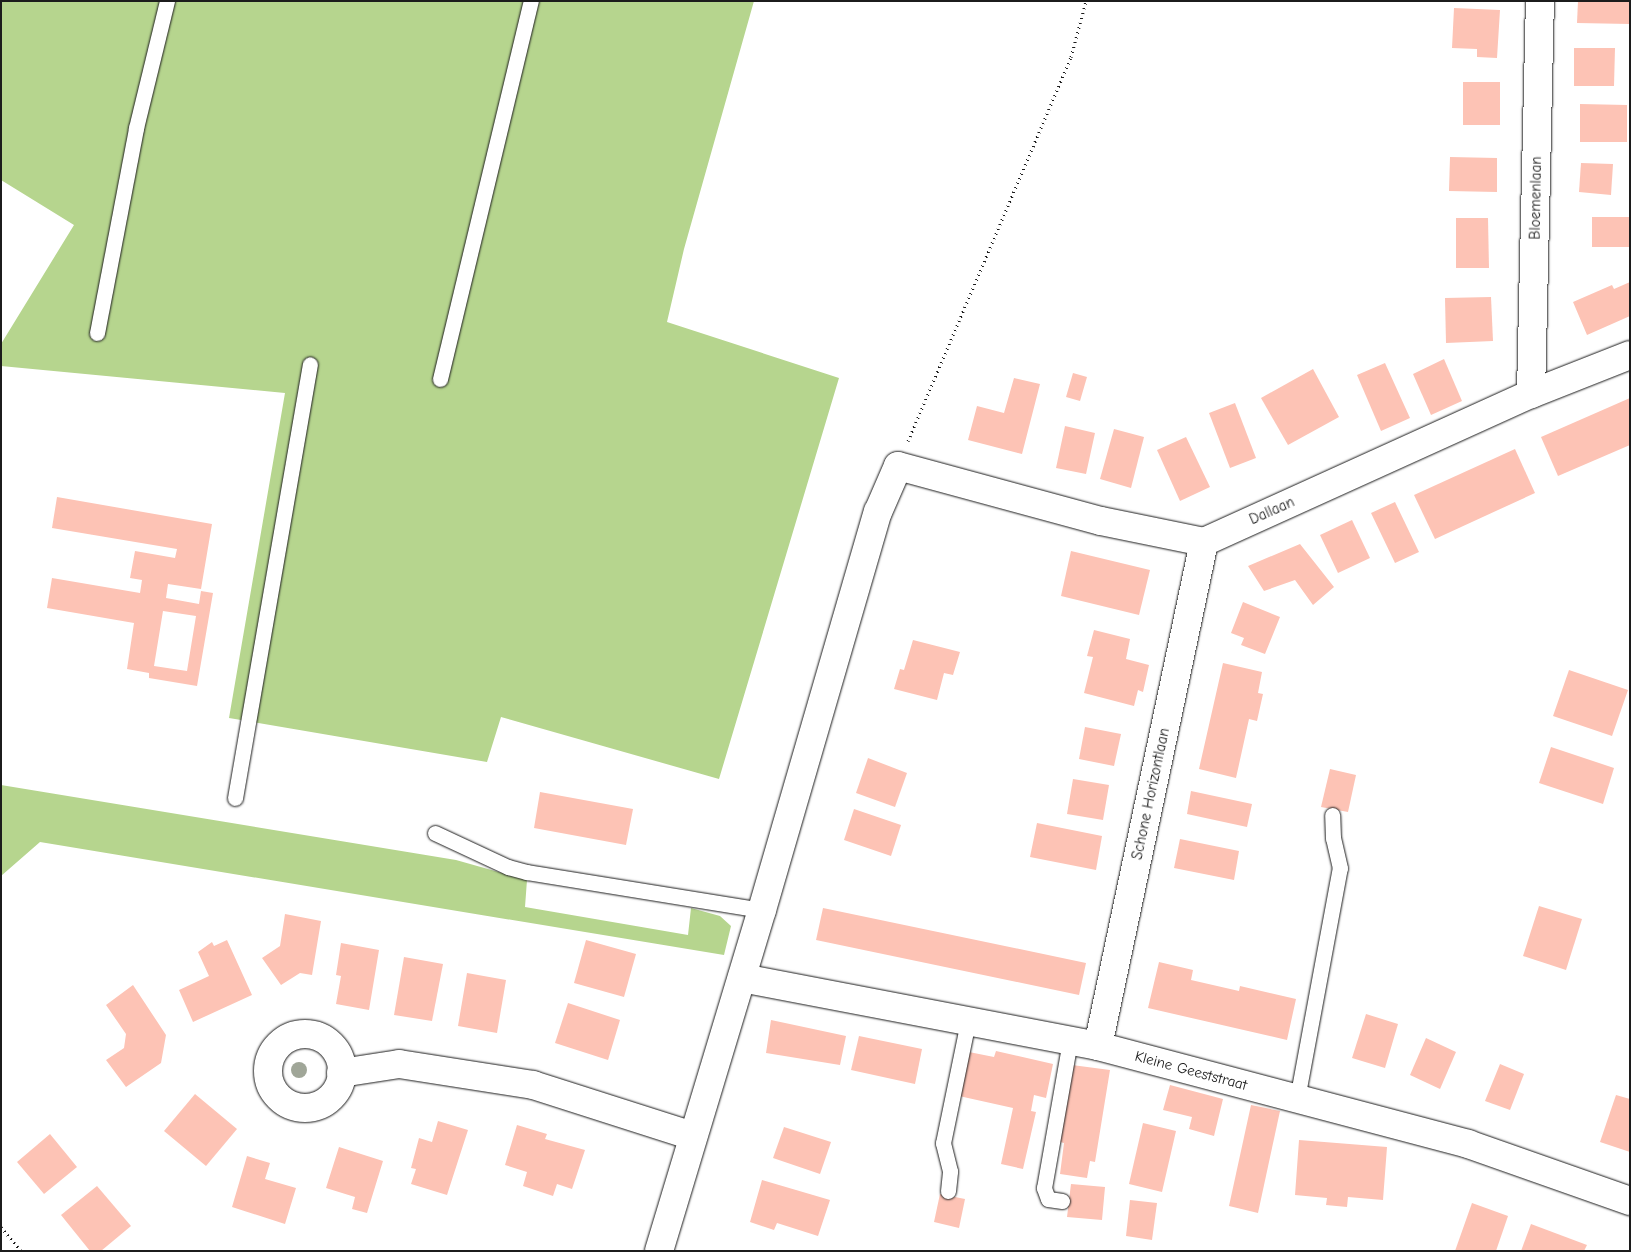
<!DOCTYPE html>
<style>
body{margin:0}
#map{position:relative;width:1631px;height:1252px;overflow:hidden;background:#fff;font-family:"Comic Neue",sans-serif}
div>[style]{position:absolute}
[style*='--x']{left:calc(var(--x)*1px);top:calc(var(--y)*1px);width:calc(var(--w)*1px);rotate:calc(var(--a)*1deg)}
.green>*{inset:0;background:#b6d58e}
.building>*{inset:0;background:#fdc3b5}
.path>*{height:3px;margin-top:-1.5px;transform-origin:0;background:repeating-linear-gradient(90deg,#1c1c1c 0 1px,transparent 0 5px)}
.roads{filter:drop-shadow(0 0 1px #1c1c1c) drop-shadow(0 0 1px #1c1c1c)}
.lane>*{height:15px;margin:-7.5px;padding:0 7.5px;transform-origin:7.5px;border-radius:7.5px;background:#fff}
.street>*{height:28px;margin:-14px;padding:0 14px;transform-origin:14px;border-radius:14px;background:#fff}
.street>.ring{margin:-14px;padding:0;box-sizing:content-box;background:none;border:28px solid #fff;border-radius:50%}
.trees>*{width:16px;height:16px;margin:-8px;border-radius:50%;background:#a0a698}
span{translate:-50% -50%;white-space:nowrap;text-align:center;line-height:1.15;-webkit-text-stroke:5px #fff;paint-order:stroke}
.street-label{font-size:15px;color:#1c1c1c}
.frame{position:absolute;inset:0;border:2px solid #1c1c1c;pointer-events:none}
</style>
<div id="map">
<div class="green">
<div style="clip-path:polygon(1px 1px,754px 1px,684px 249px,667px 322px,839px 378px,719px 779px,501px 717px,487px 762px,229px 718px,285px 393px,1px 366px,1px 344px,74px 225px,1px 180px)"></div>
<div style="clip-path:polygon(1px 785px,456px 860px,527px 880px,525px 907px,688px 935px,691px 908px,720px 916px,731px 926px,724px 955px,40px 842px,1px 876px)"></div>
</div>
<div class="building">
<div style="clip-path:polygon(1578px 1px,1630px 1px,1630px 24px,1577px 23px)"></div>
<div style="clip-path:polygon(1454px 8px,1500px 10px,1497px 58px,1477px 57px,1477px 49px,1452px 48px)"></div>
<div style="clip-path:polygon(1574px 48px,1615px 48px,1614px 86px,1574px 86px)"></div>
<div style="clip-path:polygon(1463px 82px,1500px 82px,1500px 125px,1463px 125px)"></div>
<div style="clip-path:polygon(1580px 104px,1627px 105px,1627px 142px,1580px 142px)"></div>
<div style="clip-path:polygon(1450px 157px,1497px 158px,1497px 192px,1449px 191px)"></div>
<div style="clip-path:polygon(1581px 163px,1613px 164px,1611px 195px,1579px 192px)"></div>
<div style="clip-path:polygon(1592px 217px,1630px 217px,1630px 247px,1592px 247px)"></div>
<div style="clip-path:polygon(1456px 218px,1488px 218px,1489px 268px,1456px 268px)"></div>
<div style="clip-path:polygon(1630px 282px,1630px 316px,1587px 335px,1573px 302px,1612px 285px,1614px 289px)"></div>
<div style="clip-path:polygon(1491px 297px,1493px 341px,1446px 343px,1445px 298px)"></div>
<div style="clip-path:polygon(1444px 359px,1462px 401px,1431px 415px,1413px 374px)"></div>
<div style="clip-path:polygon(1385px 363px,1410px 418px,1381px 431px,1357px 375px)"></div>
<div style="clip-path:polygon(1313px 369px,1339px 417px,1288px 445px,1261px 398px)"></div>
<div style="clip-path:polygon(1073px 373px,1087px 377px,1080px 401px,1066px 397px)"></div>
<div style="clip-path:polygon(1014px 378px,1040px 384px,1022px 454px,968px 440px,977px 406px,1004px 413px)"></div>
<div style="clip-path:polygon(1630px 398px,1630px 445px,1558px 476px,1541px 437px)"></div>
<div style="clip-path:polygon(1235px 403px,1256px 458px,1230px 468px,1209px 413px)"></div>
<div style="clip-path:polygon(1065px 426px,1095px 433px,1086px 474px,1056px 468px)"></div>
<div style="clip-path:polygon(1114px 429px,1144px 437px,1131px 488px,1100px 479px)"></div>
<div style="clip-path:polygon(1186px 437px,1210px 487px,1180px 501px,1157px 450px)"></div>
<div style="clip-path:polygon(1515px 449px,1535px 493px,1435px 539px,1414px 495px)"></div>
<div style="clip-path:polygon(evenodd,57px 497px,212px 524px,201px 589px,168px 584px,166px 598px,199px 604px,201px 591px,213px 593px,197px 686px,149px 678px,149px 673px,127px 669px,134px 623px,47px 608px,52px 578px,140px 593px,142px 580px,130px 578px,135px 551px,175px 558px,177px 549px,52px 528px,57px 497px,163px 611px,196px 616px,187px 671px,154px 666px,163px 611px)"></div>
<div style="clip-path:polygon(1395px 502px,1419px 552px,1395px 563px,1371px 513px)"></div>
<div style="clip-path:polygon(1352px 520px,1370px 558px,1338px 573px,1320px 535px)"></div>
<div style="clip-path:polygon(1300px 544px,1334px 587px,1313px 605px,1295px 580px,1264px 591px,1248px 566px)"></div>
<div style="clip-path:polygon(1071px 551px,1150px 570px,1139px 615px,1061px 596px)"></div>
<div style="clip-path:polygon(1243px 602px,1280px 617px,1265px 654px,1241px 645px,1244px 638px,1231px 633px)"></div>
<div style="clip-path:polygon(1094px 630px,1130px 639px,1126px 659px,1149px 665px,1143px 692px,1138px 690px,1134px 706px,1084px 693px,1093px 657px,1087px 656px)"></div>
<div style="clip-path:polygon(913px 640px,960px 652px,953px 675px,944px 673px,937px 700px,894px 689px,900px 669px,904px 670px)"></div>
<div style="clip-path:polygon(1223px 663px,1262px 672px,1258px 693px,1263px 694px,1257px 721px,1249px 719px,1236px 778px,1199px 769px)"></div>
<div style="clip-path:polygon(1569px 670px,1628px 690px,1612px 736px,1553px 716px)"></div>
<div style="clip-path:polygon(1085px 727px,1121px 734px,1114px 766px,1079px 759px)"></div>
<div style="clip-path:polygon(1551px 747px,1614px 768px,1603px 804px,1539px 783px)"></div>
<div style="clip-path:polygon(868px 758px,907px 773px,895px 807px,856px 793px)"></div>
<div style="clip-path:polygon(1330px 769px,1356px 775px,1348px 812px,1321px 807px)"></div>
<div style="clip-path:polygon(1073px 779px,1109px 785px,1103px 820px,1067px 814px)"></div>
<div style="clip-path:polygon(1191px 791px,1252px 804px,1247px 827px,1187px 814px)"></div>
<div style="clip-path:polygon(540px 792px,633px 809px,626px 845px,534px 828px)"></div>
<div style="clip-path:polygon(854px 809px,901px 825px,891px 856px,844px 840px)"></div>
<div style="clip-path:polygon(1037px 823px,1102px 836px,1096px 870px,1030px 857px)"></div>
<div style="clip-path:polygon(1180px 839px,1239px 851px,1234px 880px,1174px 868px)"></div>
<div style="clip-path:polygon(1539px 906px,1582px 919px,1566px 970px,1523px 956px)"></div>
<div style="clip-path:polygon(823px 908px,1086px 963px,1079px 995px,816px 940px)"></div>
<div style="clip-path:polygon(285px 914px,321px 921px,312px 975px,300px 973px,281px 985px,262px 958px,280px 946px)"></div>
<div style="clip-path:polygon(227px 940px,252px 995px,193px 1022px,179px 990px,209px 976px,198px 952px,212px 942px,214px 946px)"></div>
<div style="clip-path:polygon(586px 940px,636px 954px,624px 997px,574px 983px)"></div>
<div style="clip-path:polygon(341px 943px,379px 950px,369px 1010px,336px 1004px,341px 976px,336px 975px)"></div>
<div style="clip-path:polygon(404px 957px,443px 964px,432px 1021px,394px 1015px)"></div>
<div style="clip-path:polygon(1159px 962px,1193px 970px,1191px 980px,1239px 991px,1240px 986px,1296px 999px,1287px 1040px,1148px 1008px)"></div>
<div style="clip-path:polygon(467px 973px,506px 980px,497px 1033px,458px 1026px)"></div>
<div style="clip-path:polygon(133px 985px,166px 1035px,161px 1063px,126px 1087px,106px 1060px,124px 1048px,126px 1034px,106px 1005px)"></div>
<div style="clip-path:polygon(568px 1003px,620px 1020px,608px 1060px,555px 1043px)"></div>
<div style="clip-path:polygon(1366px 1014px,1398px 1024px,1385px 1068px,1352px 1058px)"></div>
<div style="clip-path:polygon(771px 1020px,846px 1036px,840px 1065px,766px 1053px)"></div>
<div style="clip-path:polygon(859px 1036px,922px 1049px,915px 1084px,851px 1070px)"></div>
<div style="clip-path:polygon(1426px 1038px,1456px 1052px,1440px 1089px,1410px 1075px)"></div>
<div style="clip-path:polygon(996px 1051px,1053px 1064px,1046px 1098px,1034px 1095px,1031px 1111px,1036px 1112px,1023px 1169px,1001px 1164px,1013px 1108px,959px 1096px,969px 1052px,994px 1057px)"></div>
<div style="clip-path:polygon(1500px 1064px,1524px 1074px,1510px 1110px,1485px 1101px)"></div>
<div style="clip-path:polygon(1072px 1065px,1110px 1070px,1095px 1162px,1090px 1161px,1087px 1178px,1060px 1174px,1064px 1143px,1060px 1142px)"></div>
<div style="clip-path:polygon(1170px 1085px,1223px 1099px,1214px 1136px,1189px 1129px,1192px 1117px,1163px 1110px)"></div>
<div style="clip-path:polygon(195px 1094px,237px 1129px,206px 1166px,164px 1131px)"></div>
<div style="clip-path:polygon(1616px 1095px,1630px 1099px,1630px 1152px,1600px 1142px)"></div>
<div style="clip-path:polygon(1251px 1105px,1280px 1111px,1258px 1213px,1229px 1206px)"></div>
<div style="clip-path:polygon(438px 1121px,468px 1130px,447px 1195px,411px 1184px,416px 1169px,411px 1168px,419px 1138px,432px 1142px)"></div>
<div style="clip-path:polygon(1143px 1123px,1176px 1131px,1162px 1192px,1129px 1184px)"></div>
<div style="clip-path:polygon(517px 1125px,547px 1134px,545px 1139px,585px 1150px,572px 1189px,557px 1184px,553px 1196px,523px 1186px,527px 1172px,505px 1165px)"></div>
<div style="clip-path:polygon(784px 1127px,831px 1142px,820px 1174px,773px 1158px)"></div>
<div style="clip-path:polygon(50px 1134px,77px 1167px,44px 1194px,17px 1162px)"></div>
<div style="clip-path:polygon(1299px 1140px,1387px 1147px,1383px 1200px,1348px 1197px,1347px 1207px,1326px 1205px,1327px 1198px,1295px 1195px)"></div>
<div style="clip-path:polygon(339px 1147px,383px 1161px,367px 1213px,352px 1209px,355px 1197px,326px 1188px)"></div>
<div style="clip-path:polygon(247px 1156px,270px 1163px,265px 1179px,296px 1188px,285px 1224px,232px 1207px)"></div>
<div style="clip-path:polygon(762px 1180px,830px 1200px,818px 1236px,777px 1223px,774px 1230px,750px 1222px)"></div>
<div style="clip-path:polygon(1071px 1184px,1105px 1187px,1102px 1220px,1067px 1217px)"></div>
<div style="clip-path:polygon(97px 1186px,131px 1226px,101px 1251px,90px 1251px,61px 1215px)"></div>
<div style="clip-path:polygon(940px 1194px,965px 1199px,959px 1228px,934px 1222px)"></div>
<div style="clip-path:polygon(1130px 1200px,1157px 1203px,1152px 1240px,1126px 1236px)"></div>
<div style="clip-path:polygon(1472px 1203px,1508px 1216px,1496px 1251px,1455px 1251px)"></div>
<div style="clip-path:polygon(1531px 1224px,1587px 1245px,1584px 1251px,1521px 1251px)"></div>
</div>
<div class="path">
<div style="--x:908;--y:441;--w:417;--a:-67"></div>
<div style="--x:1071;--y:57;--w:58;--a:-75"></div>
<div style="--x:1;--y:1227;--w:31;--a:50"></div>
</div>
<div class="roads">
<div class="lane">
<div style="--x:97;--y:333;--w:209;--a:-79.2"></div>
<div style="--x:136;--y:128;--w:131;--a:-76.3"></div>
<div style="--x:440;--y:379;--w:389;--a:-76.5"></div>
<div style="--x:235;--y:798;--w:440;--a:-80.2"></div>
<div style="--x:435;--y:833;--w:81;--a:25"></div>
<div style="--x:508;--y:867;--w:20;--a:15"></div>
<div style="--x:527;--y:872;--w:238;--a:9.2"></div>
<div style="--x:1297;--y:1099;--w:235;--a:-79.5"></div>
<div style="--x:1340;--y:868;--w:31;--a:-103"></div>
<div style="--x:1333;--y:838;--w:23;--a:-92"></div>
<div style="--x:948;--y:1191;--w:20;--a:-84"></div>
<div style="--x:950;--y:1171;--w:29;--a:-104"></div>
<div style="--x:943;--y:1143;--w:125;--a:-78.4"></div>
<div style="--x:1062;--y:1201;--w:14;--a:-172"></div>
<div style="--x:1048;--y:1199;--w:12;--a:-110"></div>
<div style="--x:1044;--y:1188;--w:150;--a:-80"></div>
</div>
<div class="street">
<div style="--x:1531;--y:394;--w:393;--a:-88.7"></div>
<div style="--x:742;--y:978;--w:362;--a:10.8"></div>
<div style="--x:1098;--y:1046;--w:383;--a:14.8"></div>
<div style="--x:1468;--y:1144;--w:172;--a:19.4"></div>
<div class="ring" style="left:268px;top:1034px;width:46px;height:46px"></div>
<div style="--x:1098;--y:1046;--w:515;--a:-78.12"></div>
<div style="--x:341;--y:1073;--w:59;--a:-8.8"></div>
<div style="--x:399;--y:1064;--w:136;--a:8.9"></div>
<div style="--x:533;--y:1085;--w:168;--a:17.7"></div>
<div style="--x:659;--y:1251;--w:356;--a:-73.2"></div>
<div style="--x:762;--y:910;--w:415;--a:-73.8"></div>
<div style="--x:878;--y:512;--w:50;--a:-66.5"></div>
<div style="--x:898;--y:466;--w:210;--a:15.2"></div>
<div style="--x:1101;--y:521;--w:105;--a:11.5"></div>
<div style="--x:1204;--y:542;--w:359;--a:-24.4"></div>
<div style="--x:1531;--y:394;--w:106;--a:-21.5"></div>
</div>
</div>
<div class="trees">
<div style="left:299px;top:1070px"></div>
</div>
<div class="street-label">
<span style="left:1536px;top:198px;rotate:-89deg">Bloemenlaan</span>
<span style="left:1272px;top:511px;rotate:-24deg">Dallaan</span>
<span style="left:1151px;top:794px;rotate:-78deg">Schone Horizontlaan</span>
<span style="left:1191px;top:1071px;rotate:15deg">Kleine Geeststraat</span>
</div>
<div class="frame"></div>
</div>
